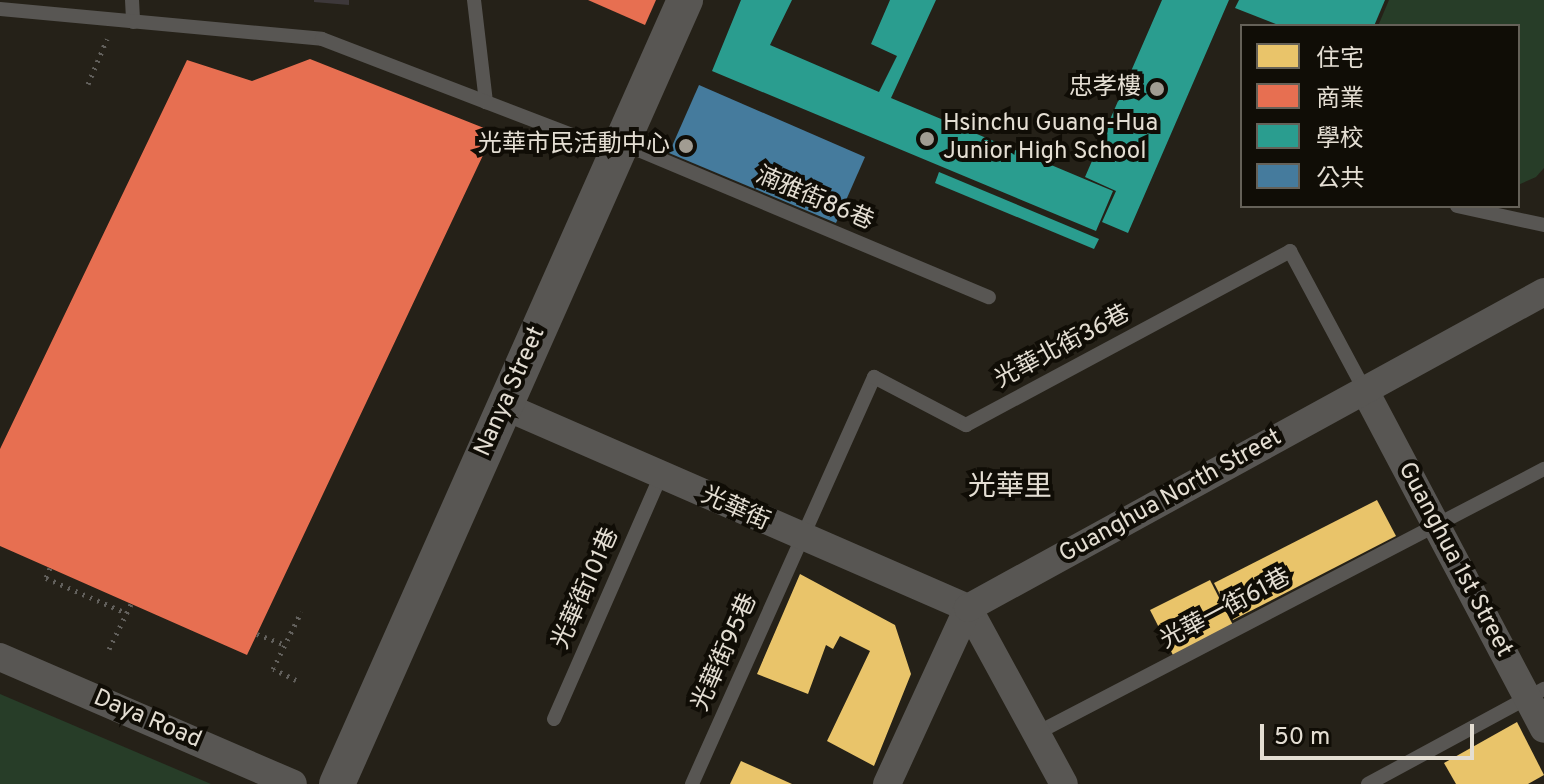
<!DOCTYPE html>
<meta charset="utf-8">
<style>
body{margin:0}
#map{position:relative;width:1544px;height:784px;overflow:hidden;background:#252118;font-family:Overpass,"Noto Sans TC",sans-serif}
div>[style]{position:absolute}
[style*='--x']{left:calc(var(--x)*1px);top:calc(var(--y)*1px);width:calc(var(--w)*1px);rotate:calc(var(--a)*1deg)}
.green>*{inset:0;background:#273d28}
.homes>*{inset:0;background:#e9c46a}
.shops>*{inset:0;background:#e76f51}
.schools>*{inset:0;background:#2a9d8f}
.public>*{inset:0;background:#457b9d}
.building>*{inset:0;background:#3d383a}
.path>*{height:5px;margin-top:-2.5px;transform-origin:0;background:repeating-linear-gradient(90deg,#62605c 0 2px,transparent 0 8px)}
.service>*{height:14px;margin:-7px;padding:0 7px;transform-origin:7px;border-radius:7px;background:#585653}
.minor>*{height:28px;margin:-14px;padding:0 14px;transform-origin:14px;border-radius:14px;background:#585653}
.tertiary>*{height:36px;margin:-18px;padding:0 18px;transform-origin:18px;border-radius:18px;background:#585653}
.dots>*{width:22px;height:22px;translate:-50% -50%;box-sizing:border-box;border:4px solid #100d06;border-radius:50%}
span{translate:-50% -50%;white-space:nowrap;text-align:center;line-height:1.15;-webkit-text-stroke:8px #100d06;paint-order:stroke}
.poi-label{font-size:24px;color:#e4ded3}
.right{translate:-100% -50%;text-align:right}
.left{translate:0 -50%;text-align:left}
.street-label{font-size:24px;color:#e4ded3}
.quarter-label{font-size:28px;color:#e4ded3}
.legend{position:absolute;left:1240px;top:24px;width:280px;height:184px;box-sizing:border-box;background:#100d06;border:2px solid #656158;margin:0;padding:10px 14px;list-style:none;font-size:24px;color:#e4ded3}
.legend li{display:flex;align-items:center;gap:16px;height:40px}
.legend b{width:40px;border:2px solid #656158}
.scale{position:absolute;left:1260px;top:724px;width:214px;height:36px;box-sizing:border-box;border:4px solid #e4ded3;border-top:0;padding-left:10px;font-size:24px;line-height:28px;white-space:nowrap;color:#e4ded3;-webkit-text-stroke:6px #100d06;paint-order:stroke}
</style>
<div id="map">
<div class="green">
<div style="clip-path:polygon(1389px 0,1544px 0,1544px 168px,1536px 177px,1518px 185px,1518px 26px,1378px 26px)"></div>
<div style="clip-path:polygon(0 694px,211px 784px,0 784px)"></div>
</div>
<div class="homes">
<div style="clip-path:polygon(1377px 500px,1396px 536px,1233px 620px,1214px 583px)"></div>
<div style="clip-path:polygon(800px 574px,895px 625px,911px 674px,874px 766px,827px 741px,870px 651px,840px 636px,833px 649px,826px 645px,808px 694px,757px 674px)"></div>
<div style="clip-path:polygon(1210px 580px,1236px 631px,1176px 661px,1150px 610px)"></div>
<div style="clip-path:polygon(1517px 722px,1544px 775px,1528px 784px,1456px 784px,1444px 763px)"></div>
<div style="clip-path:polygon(741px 761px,792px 784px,730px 784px)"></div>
</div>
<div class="shops">
<div style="clip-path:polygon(588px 0,656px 0,645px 25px)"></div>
<div style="clip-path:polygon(310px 59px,494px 132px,247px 655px,0 546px,0 449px,187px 60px,252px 81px)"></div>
</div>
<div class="schools">
<div style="clip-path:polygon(741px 0,792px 0,770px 45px,879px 92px,897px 56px,871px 44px,890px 0,936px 0,891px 98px,1113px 191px,1096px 231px,712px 71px)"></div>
<div style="clip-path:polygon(1162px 0,1229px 0,1128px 233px,1102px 222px,1116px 191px,1085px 177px)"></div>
<div style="clip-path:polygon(1239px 0,1385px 0,1374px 26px,1281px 26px,1235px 8px)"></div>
<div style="clip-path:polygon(939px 172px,1099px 239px,1094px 249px,935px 183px)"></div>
</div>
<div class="public">
<div style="clip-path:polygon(699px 85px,865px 157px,836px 223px,669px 153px)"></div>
</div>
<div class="building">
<div style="clip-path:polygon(314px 0,349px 0,349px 5px,314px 2px)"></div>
</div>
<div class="path">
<div style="--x:88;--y:84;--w:49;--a:-67.1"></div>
<div style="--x:50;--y:568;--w:11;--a:112"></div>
<div style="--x:46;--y:578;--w:87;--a:23.6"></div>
<div style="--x:257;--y:634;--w:30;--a:21"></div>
<div style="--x:109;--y:649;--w:50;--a:-63.9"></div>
<div style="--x:296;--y:680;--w:25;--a:-154"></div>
<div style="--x:273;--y:669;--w:64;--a:-63.8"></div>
</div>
<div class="service">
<div style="--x:132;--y:0;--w:22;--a:87"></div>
<div style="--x:474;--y:0;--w:103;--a:83.3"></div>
<div style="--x:0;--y:9;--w:323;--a:5.3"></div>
<div style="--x:322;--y:39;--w:316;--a:21"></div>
<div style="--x:622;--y:143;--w:398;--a:22.8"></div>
<div style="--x:1457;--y:206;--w:89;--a:12.3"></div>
<div style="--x:554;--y:719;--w:264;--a:-66.3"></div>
<div style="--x:1037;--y:733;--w:572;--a:-27.51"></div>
<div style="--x:692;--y:784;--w:446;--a:-65.9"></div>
<div style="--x:874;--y:377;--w:104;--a:27.6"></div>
<div style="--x:966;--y:425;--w:368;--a:-28.2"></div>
<div style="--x:1290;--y:251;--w:159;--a:61.8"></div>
<div style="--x:1368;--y:784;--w:200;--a:-28.4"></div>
</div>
<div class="minor">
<div style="--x:1365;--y:391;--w:382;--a:62.1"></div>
<div style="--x:504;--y:406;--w:506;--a:23.53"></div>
<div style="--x:968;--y:608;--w:200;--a:61.4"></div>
<div style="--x:0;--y:657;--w:319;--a:23.4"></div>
<div style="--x:887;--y:784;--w:194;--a:-65.3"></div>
<div style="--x:968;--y:608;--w:657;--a:-28.75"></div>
</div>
<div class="tertiary">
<div style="--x:337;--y:784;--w:858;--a:-66.06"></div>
</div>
<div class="dots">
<div style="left:1157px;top:89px;background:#a19c92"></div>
<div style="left:927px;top:139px;background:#a19c92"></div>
<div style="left:686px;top:146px;background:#a19c92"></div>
</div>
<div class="poi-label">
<span class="right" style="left:1141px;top:89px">忠孝樓</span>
<span class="left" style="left:943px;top:139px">Hsinchu Guang-Hua<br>Junior High School</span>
<span class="right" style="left:670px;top:146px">光華市民活動中心</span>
</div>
<div class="street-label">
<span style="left:814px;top:200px;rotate:23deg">湳雅街86巷</span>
<span style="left:1063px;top:348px;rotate:-28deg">光華北街36巷</span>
<span style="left:511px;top:392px;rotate:-66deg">Nanya Street</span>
<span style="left:1171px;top:497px;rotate:-29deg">Guanghua North Street</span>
<span style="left:735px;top:510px;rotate:24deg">光華街</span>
<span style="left:1454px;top:560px;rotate:62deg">Guanghua 1st Street</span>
<span style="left:587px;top:589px;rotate:-66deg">光華街101巷</span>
<span style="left:1226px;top:610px;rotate:-28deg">光華一街61巷</span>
<span style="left:726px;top:653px;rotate:-66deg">光華街95巷</span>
<span style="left:147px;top:720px;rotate:23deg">Daya Road</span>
</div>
<div class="quarter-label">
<span style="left:1010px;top:488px">光華里</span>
</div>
<ul class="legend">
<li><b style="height:22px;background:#e9c46a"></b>住宅</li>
<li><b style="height:22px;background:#e76f51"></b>商業</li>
<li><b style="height:22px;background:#2a9d8f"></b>學校</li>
<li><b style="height:22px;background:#457b9d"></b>公共</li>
</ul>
<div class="scale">50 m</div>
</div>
